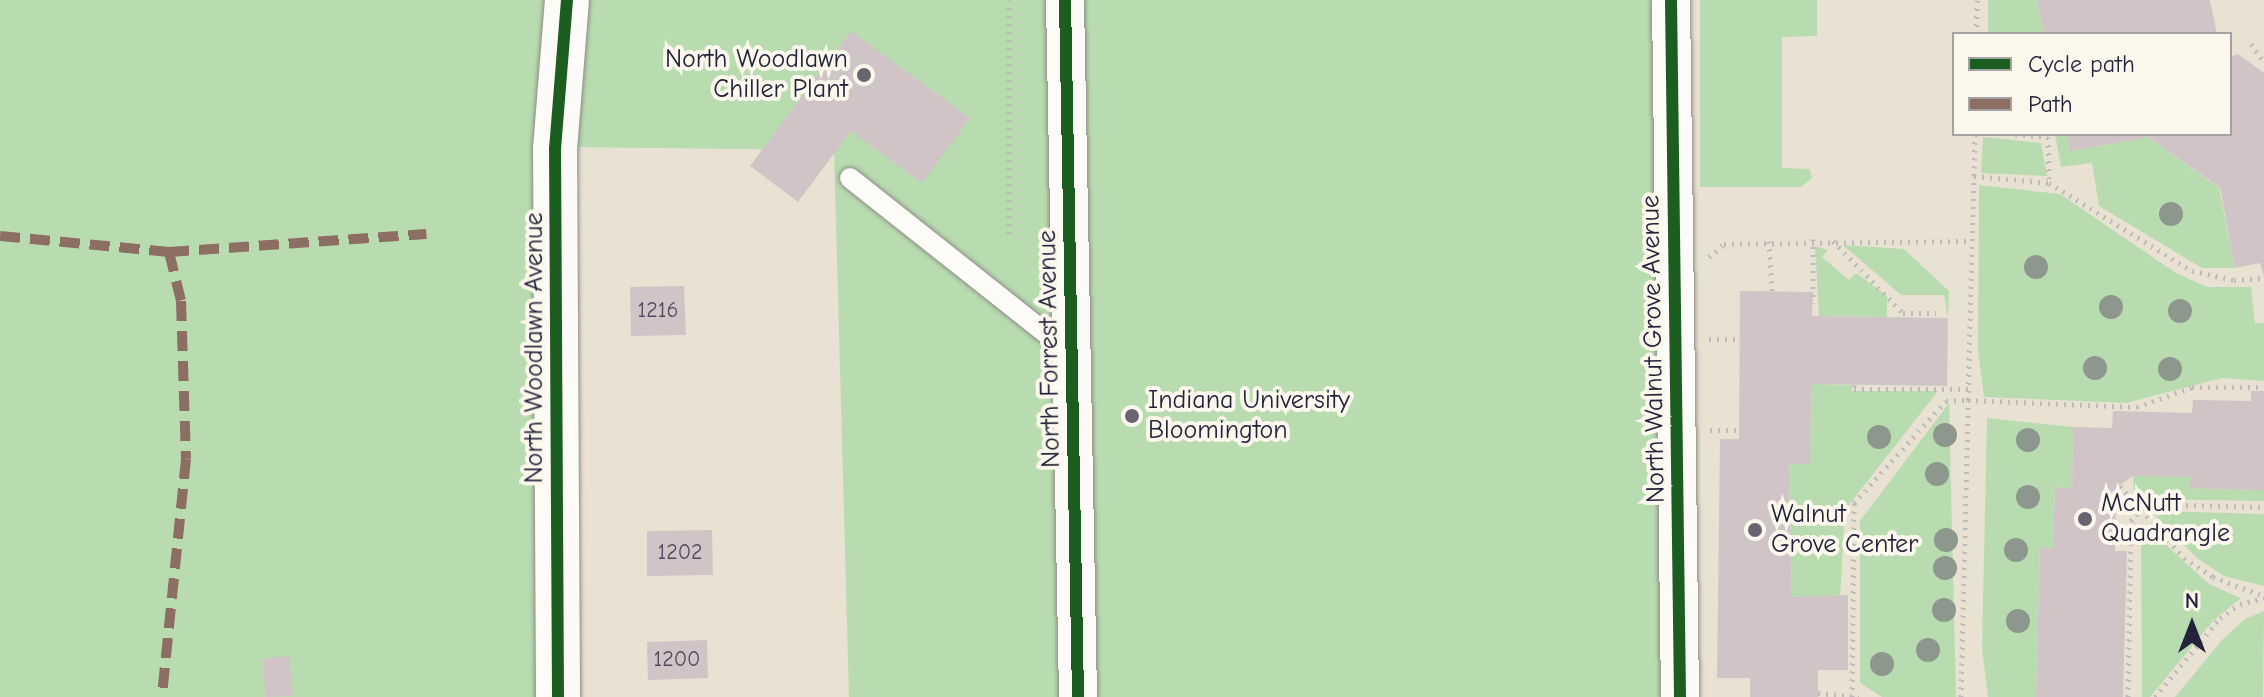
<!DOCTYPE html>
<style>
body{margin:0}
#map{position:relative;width:2264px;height:697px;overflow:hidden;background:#e9e2d3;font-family:"Comic Neue",sans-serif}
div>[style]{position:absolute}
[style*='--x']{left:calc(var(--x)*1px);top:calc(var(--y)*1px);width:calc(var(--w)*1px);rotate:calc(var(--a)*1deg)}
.green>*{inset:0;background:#b8dcb0}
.building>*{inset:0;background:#d1c4c7}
.path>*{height:5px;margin-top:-2.5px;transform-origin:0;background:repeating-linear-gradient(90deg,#bdbbbb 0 2px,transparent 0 8px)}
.roads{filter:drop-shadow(0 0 2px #8f8c88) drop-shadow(0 0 2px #8f8c88)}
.service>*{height:20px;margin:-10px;padding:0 10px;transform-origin:10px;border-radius:10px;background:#fcfbf8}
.minor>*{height:38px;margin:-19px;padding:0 19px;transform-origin:19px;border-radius:19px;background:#fcfbf8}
.tertiary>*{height:44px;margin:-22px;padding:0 22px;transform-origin:22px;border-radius:22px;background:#fcfbf8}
.quiet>*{height:10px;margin-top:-5px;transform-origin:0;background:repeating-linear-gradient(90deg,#8d6e63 0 20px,transparent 0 30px)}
.cycleway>*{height:12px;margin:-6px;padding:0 6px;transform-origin:6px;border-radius:6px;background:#1b5e20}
.trees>*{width:24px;height:24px;margin:-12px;border-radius:50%;background:#8e978e}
.dots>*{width:22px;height:22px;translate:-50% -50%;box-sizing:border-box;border:4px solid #fbf7ec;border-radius:50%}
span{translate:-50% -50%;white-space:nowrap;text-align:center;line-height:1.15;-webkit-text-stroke:8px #fbf7ec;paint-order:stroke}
.number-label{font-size:22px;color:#4e4a5e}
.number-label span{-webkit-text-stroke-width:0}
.poi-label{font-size:26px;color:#22223b}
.right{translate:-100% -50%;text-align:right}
.left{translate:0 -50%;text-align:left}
.street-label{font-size:26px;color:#22223b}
.legend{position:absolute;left:1952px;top:32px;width:280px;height:104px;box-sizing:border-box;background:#fbf7ec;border:2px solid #a4a2a5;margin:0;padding:10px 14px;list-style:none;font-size:24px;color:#22223b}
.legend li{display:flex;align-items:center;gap:16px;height:40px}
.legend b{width:40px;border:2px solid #a4a2a5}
.north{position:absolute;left:2152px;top:585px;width:80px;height:80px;-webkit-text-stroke:6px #fbf7ec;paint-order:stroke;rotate:0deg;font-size:22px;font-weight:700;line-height:32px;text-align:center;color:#22223b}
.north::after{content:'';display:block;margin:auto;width:28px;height:36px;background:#22223b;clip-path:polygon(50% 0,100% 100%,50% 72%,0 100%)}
</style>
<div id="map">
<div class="green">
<div style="clip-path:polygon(0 0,1653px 0,1662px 697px,849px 697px,834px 150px,563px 147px,567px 697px,0 697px)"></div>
<div style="clip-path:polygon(1700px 0,1817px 0,1817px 36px,1782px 37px,1782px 168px,1810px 169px,1812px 178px,1801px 187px,1700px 187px)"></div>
<div style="clip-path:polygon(1988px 0,2037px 0,2044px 34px,1988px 34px)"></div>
<div style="clip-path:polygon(2055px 134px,2067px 134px,2070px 151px,2148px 137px,2219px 188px,2235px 268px,2202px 268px,2099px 206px,2092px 163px,2061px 167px)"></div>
<div style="clip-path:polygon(1983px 137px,2041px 143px,2047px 176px,1981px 173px)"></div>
<div style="clip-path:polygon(1979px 185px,2060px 194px,2176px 273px,2207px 287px,2251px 287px,2255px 323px,2264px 323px,2264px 381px,2222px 378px,2126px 403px,1984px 397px,1978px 351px)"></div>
<div style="clip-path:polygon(1843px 245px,1904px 249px,1949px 291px,1948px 318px,1944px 295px,1901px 295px)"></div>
<div style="clip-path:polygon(1815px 246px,1828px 250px,1822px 257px,1849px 280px,1856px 273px,1887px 296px,1887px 317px,1819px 316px)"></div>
<div style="clip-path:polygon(1811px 384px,1852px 385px,1852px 391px,1938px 391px,1845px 510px,1840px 597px,1792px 597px,1789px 464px,1810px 464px)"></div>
<div style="clip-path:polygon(1949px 403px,1956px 697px,1882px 697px,1860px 683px,1860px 521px)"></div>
<div style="clip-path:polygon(1987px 418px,2073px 427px,2072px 488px,2055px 487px,2053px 548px,2040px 548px,2036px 697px,1988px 697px,1982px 648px)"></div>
<div style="clip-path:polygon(2133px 476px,2191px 477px,2191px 488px,2264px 490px,2264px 501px,2141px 499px,2134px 492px)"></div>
<div style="clip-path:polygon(2151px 511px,2264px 514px,2264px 586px,2224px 576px,2197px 558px)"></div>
<div style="clip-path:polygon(2141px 522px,2209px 584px,2241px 598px,2213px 621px,2150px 697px,2142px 697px)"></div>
<div style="clip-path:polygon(2264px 611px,2263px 697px,2175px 697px,2223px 639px,2245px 619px)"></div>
</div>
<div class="building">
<div style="clip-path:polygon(2037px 0,2210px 0,2217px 34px,2044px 34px)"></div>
<div style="clip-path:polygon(851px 31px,970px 118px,922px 183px,851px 131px,798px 202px,750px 166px)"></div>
<div style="clip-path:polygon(2238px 54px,2264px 73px,2264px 276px,2260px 263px,2235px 268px,2220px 188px,2148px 137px,2070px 151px,2067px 134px,2230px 134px,2230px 57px)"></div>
<div style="clip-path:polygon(684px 286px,686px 335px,631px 336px,630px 287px)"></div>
<div style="clip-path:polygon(1740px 291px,1813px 292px,1812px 316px,1948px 318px,1947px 386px,1811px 384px,1810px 464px,1789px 464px,1792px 597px,1848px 595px,1848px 670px,1818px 670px,1818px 697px,1750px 697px,1750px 678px,1717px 678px,1720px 439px,1739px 439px)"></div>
<div style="clip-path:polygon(2251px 391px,2264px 391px,2264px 490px,2190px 488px,2191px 477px,2133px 476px,2116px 488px,2115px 551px,2127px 551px,2123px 697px,2036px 697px,2040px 548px,2053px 548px,2055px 487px,2072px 488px,2073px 427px,2112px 428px,2113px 411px,2192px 413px,2193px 400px,2251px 401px)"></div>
<div style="clip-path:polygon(712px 530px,713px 575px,647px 576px,647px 531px)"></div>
<div style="clip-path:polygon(707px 640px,708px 678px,648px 680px,647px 642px)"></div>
<div style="clip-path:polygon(289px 656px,293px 696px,266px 697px,262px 659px)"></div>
</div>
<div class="path">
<div style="--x:1009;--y:0;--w:236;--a:90"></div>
<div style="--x:1976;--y:34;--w:34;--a:-88"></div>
<div style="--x:2251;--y:44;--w:22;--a:54"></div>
<div style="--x:1975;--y:134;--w:42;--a:91.4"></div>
<div style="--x:1974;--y:176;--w:75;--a:5.3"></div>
<div style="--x:2049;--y:183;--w:168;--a:31.6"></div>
<div style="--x:2192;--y:271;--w:43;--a:12.1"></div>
<div style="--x:2234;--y:280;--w:30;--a:-4"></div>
<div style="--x:2015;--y:134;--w:33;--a:5"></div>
<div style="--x:2048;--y:137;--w:46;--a:88.8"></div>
<div style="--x:1813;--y:239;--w:64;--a:90"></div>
<div style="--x:1769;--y:241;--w:50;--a:86.6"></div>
<div style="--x:1833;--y:241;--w:100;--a:45.8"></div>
<div style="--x:1903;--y:313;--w:33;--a:0"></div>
<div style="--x:1709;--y:257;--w:20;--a:-41"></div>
<div style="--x:1724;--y:244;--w:246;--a:-0.7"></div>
<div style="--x:1709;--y:339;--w:31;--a:0"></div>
<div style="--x:1854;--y:385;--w:4;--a:90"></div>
<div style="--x:1854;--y:389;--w:114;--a:0"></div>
<div style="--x:1710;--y:430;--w:30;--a:0"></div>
<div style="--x:2120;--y:486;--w:96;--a:48.4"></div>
<div style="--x:2184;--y:558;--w:35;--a:33"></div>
<div style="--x:2213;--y:577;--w:54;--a:20.4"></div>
<div style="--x:1818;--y:693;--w:41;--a:5.6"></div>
<div style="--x:1852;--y:697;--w:194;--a:-89.4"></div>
<div style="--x:1854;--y:503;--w:137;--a:-48"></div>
<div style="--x:1946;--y:401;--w:22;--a:-3"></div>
<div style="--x:1968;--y:400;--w:224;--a:-88.5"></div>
<div style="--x:1961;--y:697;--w:297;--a:-88.6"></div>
<div style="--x:1968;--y:400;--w:169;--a:2.4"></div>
<div style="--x:2137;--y:407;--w:59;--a:-20"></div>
<div style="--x:2192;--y:387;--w:72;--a:0"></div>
<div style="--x:2128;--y:697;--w:176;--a:-89"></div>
<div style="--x:2131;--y:521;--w:23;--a:-49"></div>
<div style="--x:2146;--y:504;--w:118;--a:1.5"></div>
<div style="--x:2155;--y:697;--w:102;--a:-50.6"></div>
<div style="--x:2220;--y:618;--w:24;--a:-35"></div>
<div style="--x:2240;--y:604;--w:25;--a:-14"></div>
</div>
<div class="roads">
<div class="service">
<div style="--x:850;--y:178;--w:283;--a:38.4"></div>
</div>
<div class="minor">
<div style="--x:1065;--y:0;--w:697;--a:88.93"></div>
<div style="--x:1671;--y:0;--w:697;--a:89.26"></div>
</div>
<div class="tertiary">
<div style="--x:558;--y:697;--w:548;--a:-90.31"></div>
<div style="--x:555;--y:149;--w:149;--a:-85.4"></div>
</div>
</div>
<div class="quiet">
<div style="--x:0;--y:236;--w:170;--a:5.4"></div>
<div style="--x:169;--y:252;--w:50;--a:76.2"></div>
<div style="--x:181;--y:301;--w:158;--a:88.2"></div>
<div style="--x:186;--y:459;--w:239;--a:95.8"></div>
<div style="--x:169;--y:252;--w:258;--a:-4"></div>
</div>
<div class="cycleway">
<div style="--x:1065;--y:0;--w:697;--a:88.93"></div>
<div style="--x:1671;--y:0;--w:697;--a:89.26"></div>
<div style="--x:558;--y:697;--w:548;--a:-90.31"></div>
<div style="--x:555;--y:149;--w:149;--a:-85.4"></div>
</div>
<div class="trees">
<div style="left:2171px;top:214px"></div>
<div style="left:2036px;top:267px"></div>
<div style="left:2111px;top:307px"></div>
<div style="left:2180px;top:311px"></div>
<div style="left:2095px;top:368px"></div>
<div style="left:2170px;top:369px"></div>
<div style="left:1945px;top:435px"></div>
<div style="left:1879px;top:437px"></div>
<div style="left:2028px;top:440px"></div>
<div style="left:1937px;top:474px"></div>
<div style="left:2028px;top:497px"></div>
<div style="left:1946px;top:540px"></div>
<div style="left:2016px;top:550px"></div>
<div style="left:1945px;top:568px"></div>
<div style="left:1944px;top:610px"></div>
<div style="left:2018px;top:621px"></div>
<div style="left:1928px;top:650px"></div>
<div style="left:1882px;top:664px"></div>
</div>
<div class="dots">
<div style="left:864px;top:75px;background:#686570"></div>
<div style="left:1132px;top:416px;background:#686570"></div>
<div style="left:2085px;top:519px;background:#686570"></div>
<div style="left:1755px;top:530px;background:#686570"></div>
</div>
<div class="number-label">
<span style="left:658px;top:311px">1216</span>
<span style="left:680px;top:553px">1202</span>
<span style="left:677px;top:660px">1200</span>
</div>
<div class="poi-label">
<span class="right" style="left:848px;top:75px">North Woodlawn<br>Chiller Plant</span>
<span class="left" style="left:1148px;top:416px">Indiana University<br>Bloomington</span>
<span class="left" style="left:2101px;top:519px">McNutt<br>Quadrangle</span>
<span class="left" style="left:1771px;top:530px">Walnut<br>Grove Center</span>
</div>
<div class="street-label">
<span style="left:535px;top:348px;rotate:-90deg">North Woodlawn Avenue</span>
<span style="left:1050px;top:349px;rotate:-91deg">North Forrest Avenue</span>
<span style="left:1654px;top:349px;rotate:-91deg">North Walnut Grove Avenue</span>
</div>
<ul class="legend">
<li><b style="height:10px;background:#1b5e20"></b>Cycle path</li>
<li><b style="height:10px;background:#8d6e63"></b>Path</li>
</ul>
<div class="north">N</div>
</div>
